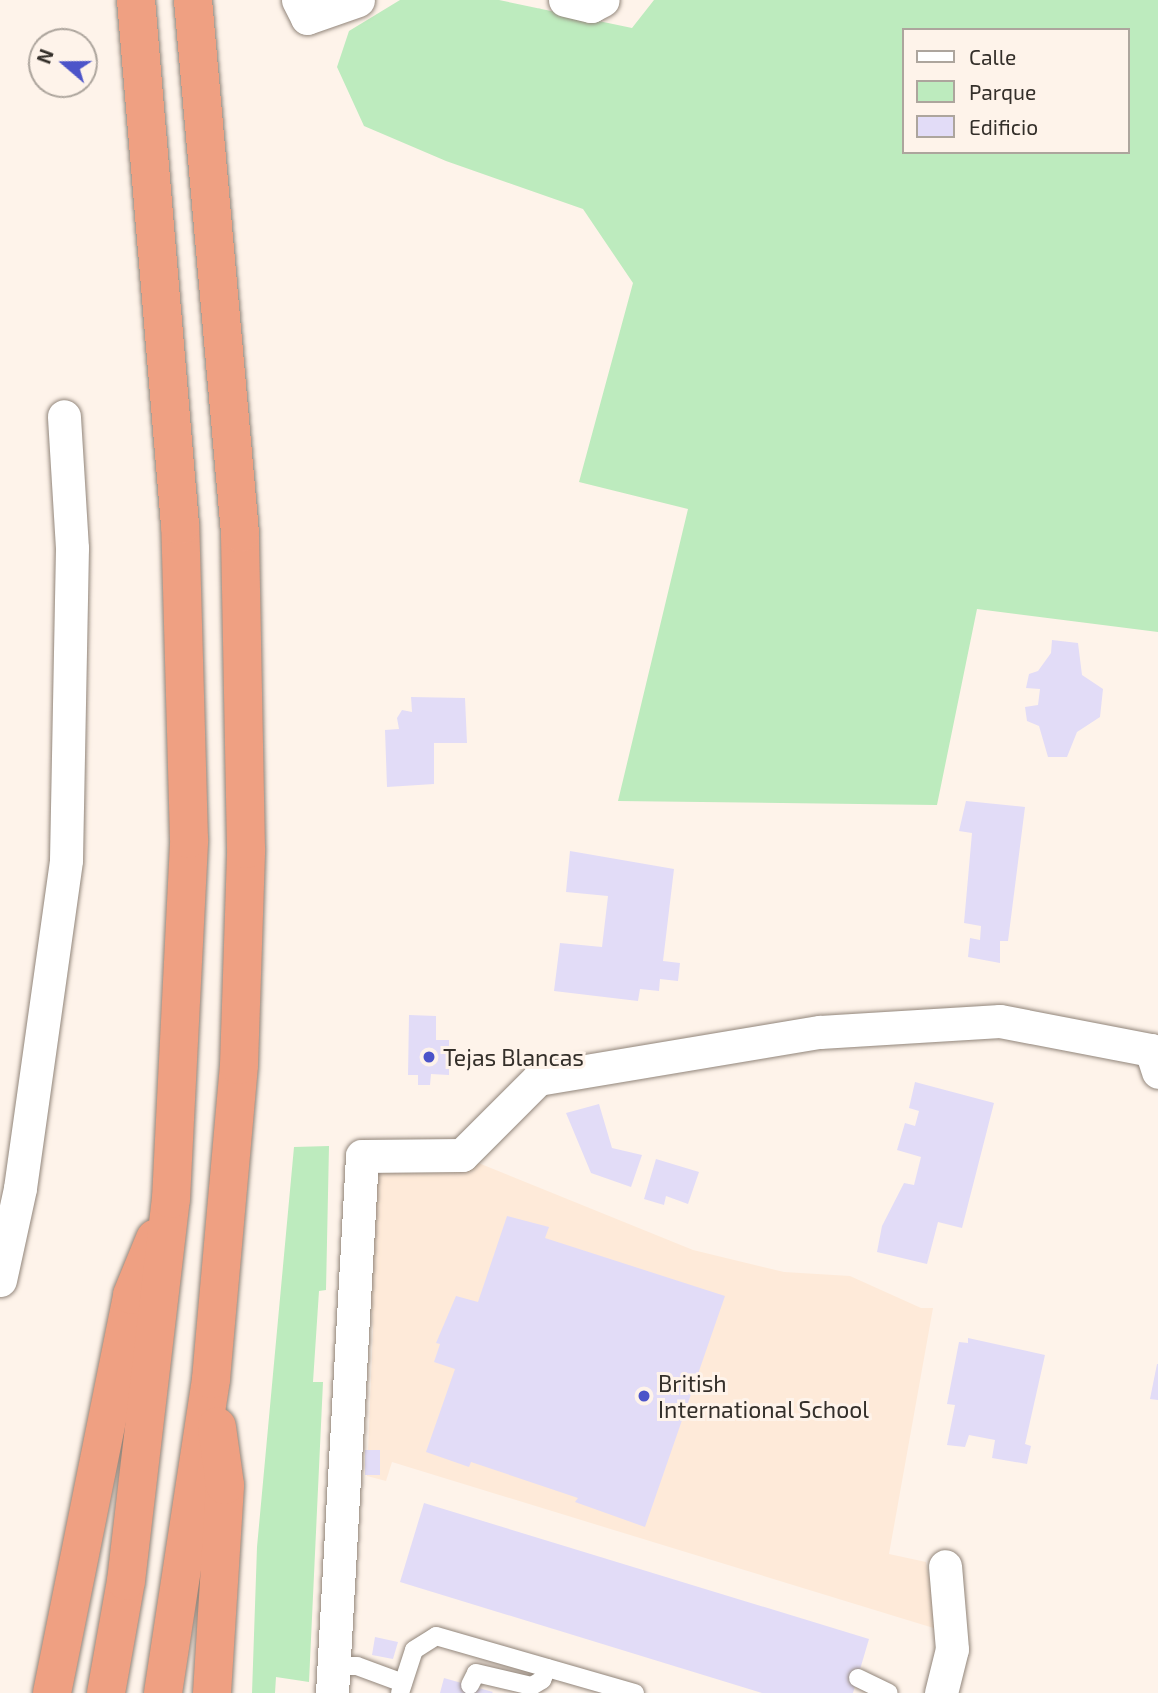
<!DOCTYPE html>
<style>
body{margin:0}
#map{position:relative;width:1158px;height:1693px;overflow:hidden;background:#fef3ea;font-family:"Exo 2",sans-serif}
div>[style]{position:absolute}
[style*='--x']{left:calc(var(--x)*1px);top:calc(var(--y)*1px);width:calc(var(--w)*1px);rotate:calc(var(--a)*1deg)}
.built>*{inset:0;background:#feead9}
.green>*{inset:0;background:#bdebbe}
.building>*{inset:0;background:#e2dcf7}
.roads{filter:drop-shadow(0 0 2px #91857a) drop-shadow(0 0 2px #91857a)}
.lane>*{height:18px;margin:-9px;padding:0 9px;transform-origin:9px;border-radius:9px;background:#fff}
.street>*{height:33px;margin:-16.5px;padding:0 16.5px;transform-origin:16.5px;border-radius:16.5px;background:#fff}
.highway>*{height:38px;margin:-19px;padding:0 19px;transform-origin:19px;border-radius:19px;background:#efa082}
.dots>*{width:19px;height:19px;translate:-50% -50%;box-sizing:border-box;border:4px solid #fef3ea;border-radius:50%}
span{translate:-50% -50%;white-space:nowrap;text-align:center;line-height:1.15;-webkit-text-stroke:6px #fef3ea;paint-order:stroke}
.poi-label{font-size:23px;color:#342f2a}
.left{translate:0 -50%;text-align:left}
.legend{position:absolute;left:902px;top:28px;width:228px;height:126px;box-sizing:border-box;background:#fef3ea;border:2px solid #ada59d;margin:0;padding:9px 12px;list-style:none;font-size:21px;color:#342f2a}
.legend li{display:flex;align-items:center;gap:14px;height:35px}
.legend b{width:35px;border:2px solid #ada59d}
.north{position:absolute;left:28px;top:28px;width:70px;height:70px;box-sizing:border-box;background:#fef3ea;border:2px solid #ada59d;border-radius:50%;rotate:290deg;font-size:19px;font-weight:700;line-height:28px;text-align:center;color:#342f2a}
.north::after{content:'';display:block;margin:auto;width:24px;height:32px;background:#4c54c9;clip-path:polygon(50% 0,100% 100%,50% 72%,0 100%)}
</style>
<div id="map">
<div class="built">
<div style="clip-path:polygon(476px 1162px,693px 1250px,784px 1272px,850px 1276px,921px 1308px,933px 1308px,889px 1554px,926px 1562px,940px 1630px,392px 1462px,386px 1481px,367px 1476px,373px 1330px,363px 1195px,383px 1164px)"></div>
</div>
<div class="green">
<div style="clip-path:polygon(evenodd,400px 0,499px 0,632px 28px,654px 0,1158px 0,1158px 632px,977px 609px,937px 805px,618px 801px,688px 509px,579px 482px,633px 283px,583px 209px,446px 161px,364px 126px,337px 67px,349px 31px,400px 0,904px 30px,1128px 30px,1128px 152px,904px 152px,904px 30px)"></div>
<div style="clip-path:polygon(329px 1146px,326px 1290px,319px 1291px,313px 1382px,323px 1382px,309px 1682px,276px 1677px,275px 1693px,252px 1693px,257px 1547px,294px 1147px)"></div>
</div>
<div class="building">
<div style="clip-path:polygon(1052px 640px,1078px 643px,1082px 675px,1103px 689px,1100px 717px,1077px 732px,1067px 757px,1048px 757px,1039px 726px,1027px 721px,1025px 707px,1038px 705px,1040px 689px,1026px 688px,1029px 674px,1038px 671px,1051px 653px)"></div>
<div style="clip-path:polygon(411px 697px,465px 698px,467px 743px,434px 743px,434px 784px,387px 787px,385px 730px,399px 729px,397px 718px,402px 710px,412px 712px)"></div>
<div style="clip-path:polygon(966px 801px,1025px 807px,1008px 941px,1000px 941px,1000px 963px,968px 957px,970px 938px,980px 940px,981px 926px,964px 923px,972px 833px,959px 831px)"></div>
<div style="clip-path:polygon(570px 851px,674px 869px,663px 961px,680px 963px,678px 981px,660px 979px,659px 991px,640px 989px,638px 1001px,554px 991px,560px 943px,602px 947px,608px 896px,566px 892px)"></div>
<div style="clip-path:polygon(409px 1015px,436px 1016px,436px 1040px,449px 1040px,449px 1075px,431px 1074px,430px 1085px,418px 1085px,418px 1075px,408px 1075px)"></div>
<div style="clip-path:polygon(915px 1082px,994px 1103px,962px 1228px,938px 1222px,927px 1264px,877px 1252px,882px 1226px,904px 1183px,914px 1185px,921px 1157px,897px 1150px,905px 1123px,915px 1126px,919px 1111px,909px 1108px)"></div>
<div style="clip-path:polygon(599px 1104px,612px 1148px,642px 1155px,631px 1187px,591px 1173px,566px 1113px)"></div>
<div style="clip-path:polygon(656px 1159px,699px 1172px,688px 1204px,666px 1196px,664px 1205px,644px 1199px)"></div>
<div style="clip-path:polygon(507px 1216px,549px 1227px,545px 1238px,725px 1296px,645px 1527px,575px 1502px,578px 1498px,471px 1462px,469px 1467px,426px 1452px,455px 1369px,434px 1362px,440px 1344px,436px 1343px,456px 1296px,478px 1302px)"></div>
<div style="clip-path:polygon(968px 1338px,1045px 1355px,1025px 1444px,1031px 1446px,1027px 1464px,992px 1458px,995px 1440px,969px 1435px,965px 1447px,947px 1445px,955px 1405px,947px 1404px,959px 1342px,968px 1343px)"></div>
<div style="clip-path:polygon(1157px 1364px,1158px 1364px,1158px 1400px,1150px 1399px)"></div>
<div style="clip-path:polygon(365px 1450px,380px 1450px,380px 1475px,365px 1475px)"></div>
<div style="clip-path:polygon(424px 1503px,869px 1639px,853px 1693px,762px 1693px,400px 1582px)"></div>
<div style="clip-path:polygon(375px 1637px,398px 1642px,393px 1659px,372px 1655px)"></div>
<div style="clip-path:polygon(444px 1678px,493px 1692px,492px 1693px,440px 1693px)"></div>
</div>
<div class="roads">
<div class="lane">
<div style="--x:332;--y:1666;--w:25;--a:0"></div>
<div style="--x:357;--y:1666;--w:49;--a:20.3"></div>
<div style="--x:858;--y:1678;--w:34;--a:26"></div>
<div style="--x:470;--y:1685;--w:13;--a:-63"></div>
<div style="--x:476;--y:1673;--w:57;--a:13.1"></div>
<div style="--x:532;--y:1686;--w:12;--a:-31"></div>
<div style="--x:542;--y:1680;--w:13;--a:-67"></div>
<div style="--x:400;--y:1693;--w:45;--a:-72"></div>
<div style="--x:414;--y:1650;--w:26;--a:-32"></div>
<div style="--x:436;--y:1636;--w:207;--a:16"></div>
</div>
<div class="street">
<div style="--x:298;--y:0;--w:20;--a:63"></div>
<div style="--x:307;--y:18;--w:54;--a:-19.4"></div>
<div style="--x:565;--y:0;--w:27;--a:13"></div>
<div style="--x:591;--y:6;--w:13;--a:-27"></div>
<div style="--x:0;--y:1280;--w:94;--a:-77.7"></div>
<div style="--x:20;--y:1188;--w:331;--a:-82"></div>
<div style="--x:66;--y:860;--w:312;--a:-88.9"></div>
<div style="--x:72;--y:548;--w:132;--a:-93.5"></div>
<div style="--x:332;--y:1693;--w:538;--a:-86.8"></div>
<div style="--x:362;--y:1156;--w:100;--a:-0.6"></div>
<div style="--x:462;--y:1155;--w:107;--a:-45"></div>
<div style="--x:538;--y:1079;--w:286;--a:-9.5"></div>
<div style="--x:820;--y:1032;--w:180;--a:-3.5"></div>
<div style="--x:1000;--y:1021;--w:154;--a:10.9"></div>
<div style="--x:1151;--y:1050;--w:23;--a:72"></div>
<div style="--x:941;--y:1693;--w:45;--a:-76"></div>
<div style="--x:952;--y:1649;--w:83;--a:-94.8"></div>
</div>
<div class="highway">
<div style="--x:52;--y:1693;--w:406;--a:-78.6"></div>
<div style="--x:132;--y:1295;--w:61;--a:-67.7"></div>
<div style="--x:106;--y:1693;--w:114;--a:-79.9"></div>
<div style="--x:126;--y:1581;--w:385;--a:-83.3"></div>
<div style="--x:171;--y:1199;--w:360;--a:-87.1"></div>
<div style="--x:189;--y:839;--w:314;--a:-91.6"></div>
<div style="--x:180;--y:525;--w:527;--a:-94.79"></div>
<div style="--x:163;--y:1693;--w:318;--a:-81.3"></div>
<div style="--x:211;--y:1379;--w:315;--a:-84.9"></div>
<div style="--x:239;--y:1065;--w:216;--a:-88.1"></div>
<div style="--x:246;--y:849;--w:316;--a:-91.1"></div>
<div style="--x:240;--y:533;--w:535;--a:-95.04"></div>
<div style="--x:212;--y:1693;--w:208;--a:-86.4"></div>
<div style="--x:225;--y:1485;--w:59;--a:-97.9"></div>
</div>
</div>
<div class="dots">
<div style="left:429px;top:1057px;background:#4c54c9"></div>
<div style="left:644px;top:1396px;background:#4c54c9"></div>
</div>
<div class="poi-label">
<span class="left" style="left:443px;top:1057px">Tejas Blancas</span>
<span class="left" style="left:658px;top:1396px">British<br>International School</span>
</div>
<ul class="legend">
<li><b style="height:9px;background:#fff"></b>Calle</li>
<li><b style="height:19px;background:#bdebbe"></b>Parque</li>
<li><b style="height:19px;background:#e2dcf7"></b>Edificio</li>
</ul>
<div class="north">N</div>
</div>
